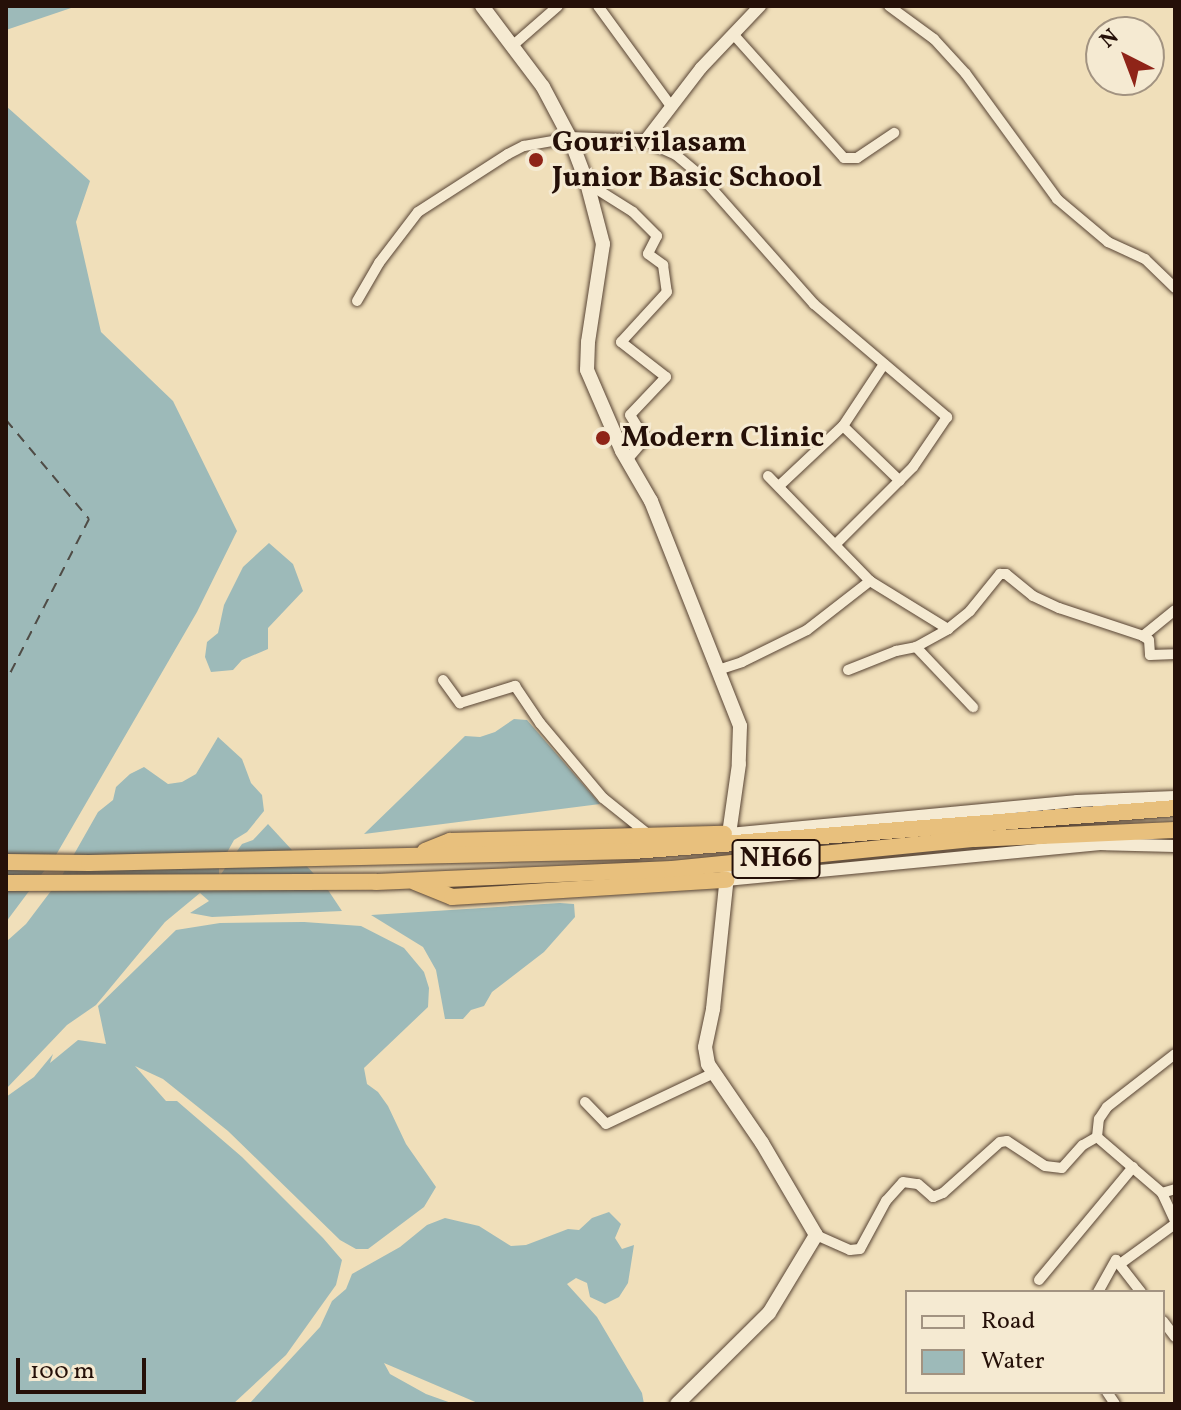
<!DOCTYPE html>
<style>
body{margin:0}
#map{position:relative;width:1181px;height:1410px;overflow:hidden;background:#f0dfba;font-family:Vollkorn,serif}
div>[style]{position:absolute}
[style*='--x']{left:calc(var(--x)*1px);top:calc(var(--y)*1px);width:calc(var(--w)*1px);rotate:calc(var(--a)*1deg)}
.water>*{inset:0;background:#9dbab9}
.ferry>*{height:2px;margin-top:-1px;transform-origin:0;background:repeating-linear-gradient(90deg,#4f4c46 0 10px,transparent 0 18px)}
.roads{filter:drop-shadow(0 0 2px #584434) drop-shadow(0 0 2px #584434)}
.minor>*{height:10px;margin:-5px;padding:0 5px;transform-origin:5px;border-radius:5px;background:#f5ead2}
.tertiary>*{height:12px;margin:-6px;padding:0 6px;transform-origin:6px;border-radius:6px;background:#f5ead2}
.secondary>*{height:14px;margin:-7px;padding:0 7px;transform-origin:7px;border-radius:7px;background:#f5ead2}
.trunk>*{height:16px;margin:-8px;padding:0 8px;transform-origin:8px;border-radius:8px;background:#e8c07d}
.dots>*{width:22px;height:22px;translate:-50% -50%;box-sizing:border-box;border:4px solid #f5ead2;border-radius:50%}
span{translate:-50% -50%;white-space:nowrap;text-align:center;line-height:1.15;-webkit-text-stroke:6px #f5ead2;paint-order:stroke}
.shield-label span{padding:2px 6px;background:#f5ead2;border:2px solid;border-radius:6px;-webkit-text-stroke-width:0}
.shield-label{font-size:28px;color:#251008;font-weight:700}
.poi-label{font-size:30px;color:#251008;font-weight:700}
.left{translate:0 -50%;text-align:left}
.frame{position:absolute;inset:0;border:8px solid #251008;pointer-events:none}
.legend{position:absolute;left:905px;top:1290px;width:260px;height:104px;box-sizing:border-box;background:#f5ead2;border:2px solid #a29381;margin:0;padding:10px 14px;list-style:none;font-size:24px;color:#251008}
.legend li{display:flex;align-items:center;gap:16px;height:40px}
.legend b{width:40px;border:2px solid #a29381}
.north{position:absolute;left:1085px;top:16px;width:80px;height:80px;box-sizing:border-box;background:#f5ead2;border:2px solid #a29381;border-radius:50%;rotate:318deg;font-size:22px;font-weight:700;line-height:32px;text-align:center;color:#251008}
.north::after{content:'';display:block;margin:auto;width:28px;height:36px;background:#8f2418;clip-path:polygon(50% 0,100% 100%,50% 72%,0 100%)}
.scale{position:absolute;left:16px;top:1358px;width:130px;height:36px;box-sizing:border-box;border:4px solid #251008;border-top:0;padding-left:10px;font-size:24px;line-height:28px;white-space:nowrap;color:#251008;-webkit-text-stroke:6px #f5ead2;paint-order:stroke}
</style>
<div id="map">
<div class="water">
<div style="clip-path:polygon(6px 6px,77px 6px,6px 30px)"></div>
<div style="clip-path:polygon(6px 106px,90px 181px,76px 222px,101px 332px,173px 401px,237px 531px,197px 612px,56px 855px,6px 922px)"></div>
<div style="clip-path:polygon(269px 543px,293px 564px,303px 591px,268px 628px,268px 649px,242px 660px,233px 670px,211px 672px,205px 657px,207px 642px,218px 633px,224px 605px,243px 567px)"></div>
<div style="clip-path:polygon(514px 719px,527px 720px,600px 804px,364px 834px,465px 736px,480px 737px,495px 732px)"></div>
<div style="clip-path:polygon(218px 737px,242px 759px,251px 783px,262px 795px,264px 811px,247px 832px,234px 840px,219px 867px,219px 877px,242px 844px,253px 840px,268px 824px,326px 887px,342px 911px,212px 917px,190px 913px,209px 901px,200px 893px,165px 922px,96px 1005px,67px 1025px,6px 1089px,7px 941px,26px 924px,60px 879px,98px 812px,113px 800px,116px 787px,130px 774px,144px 767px,168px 784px,182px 782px,196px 774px)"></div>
<div style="clip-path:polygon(560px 903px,574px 904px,575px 917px,544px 952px,492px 992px,484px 1006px,471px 1010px,463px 1019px,445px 1019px,436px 970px,423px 947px,371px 915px)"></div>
<div style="clip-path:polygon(304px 922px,361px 926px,404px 948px,424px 972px,429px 988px,428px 1007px,364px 1068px,367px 1084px,378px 1092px,388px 1106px,406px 1144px,436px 1187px,424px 1207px,368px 1249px,356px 1249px,340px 1240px,228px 1131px,163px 1079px,135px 1066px,166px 1101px,177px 1101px,242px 1157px,323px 1238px,342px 1260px,336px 1285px,286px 1355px,233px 1404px,6px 1404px,6px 1097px,34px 1077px,53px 1054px,50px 1063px,78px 1040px,106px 1044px,98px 1006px,176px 930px,220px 923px)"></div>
<div style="clip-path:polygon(609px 1212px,621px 1224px,615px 1238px,622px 1249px,634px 1245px,628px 1283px,619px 1297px,605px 1304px,590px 1297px,587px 1283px,576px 1278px,567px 1284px,597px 1317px,642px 1393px,644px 1404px,480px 1404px,384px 1363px,390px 1374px,426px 1394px,454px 1404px,249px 1404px,320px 1327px,332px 1301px,346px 1289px,352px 1274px,400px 1247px,427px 1225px,445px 1218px,479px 1226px,511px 1246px,526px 1245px,568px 1229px,579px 1230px,592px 1218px)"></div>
</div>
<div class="ferry">
<div style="--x:6;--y:420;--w:129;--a:50"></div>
<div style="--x:89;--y:519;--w:182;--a:117.1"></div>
</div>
<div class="roads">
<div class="minor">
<div style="--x:598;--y:6;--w:124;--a:53.9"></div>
<div style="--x:889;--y:6;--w:56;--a:36.3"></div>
<div style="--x:934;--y:39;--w:47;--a:47.6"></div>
<div style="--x:966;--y:74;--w:155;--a:53.9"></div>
<div style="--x:1057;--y:199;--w:67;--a:40.1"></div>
<div style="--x:1108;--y:242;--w:41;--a:24.7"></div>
<div style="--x:1145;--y:259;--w:42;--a:44"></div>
<div style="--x:734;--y:35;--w:165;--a:48.2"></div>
<div style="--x:844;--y:158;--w:13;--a:0"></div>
<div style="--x:857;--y:158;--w:45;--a:-34"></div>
<div style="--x:511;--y:47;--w:62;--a:-41.1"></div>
<div style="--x:645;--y:141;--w:34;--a:24"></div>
<div style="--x:676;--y:155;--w:30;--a:40"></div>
<div style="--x:699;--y:174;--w:174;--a:48.5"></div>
<div style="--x:814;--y:304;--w:175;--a:40.4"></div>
<div style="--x:947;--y:417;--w:60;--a:124.2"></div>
<div style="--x:913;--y:467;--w:109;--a:135"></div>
<div style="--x:587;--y:183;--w:54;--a:32.2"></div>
<div style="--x:633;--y:212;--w:34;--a:45"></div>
<div style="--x:657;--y:236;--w:20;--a:117"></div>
<div style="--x:648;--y:254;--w:19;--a:36"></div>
<div style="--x:663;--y:265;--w:27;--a:82"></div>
<div style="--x:667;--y:292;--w:68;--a:132.6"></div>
<div style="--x:621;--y:342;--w:57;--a:37.9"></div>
<div style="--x:666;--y:377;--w:52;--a:133.5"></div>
<div style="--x:630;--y:415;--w:28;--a:58"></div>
<div style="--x:645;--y:439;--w:28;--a:131"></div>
<div style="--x:357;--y:301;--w:44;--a:-59.9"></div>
<div style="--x:379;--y:263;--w:64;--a:-52.6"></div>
<div style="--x:418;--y:212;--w:107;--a:-32.8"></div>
<div style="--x:508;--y:154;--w:18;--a:-27"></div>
<div style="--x:524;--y:146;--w:47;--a:-9.9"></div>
<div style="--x:843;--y:426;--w:79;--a:44"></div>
<div style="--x:768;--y:476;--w:146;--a:45.8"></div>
<div style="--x:779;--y:486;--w:88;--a:-43.2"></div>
<div style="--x:843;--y:426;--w:74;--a:-56.5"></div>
<div style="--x:1143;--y:636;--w:7;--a:34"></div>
<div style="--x:1149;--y:640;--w:15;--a:86"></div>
<div style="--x:1150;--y:655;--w:25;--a:-2"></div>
<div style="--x:916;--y:647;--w:83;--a:46.5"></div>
<div style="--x:718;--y:670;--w:25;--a:-18"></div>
<div style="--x:742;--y:662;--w:72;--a:-26.2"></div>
<div style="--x:807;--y:630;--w:80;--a:-37.9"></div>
<div style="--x:870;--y:581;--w:92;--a:31.6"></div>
<div style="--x:948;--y:629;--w:28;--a:-39"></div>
<div style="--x:970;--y:611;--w:48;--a:-51"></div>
<div style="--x:1000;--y:574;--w:6;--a:0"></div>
<div style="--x:1006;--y:574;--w:35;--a:39"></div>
<div style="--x:1033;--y:596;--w:29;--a:25"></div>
<div style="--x:1059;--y:608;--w:89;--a:18.4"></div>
<div style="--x:1143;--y:636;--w:41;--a:-39.1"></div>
<div style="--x:848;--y:670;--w:52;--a:-21.6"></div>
<div style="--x:896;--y:651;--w:20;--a:-11"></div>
<div style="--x:916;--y:647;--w:37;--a:-29"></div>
<div style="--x:443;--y:680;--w:29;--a:54"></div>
<div style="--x:460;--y:703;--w:58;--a:-17.2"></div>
<div style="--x:515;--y:686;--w:45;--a:56"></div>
<div style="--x:540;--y:723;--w:98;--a:50"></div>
<div style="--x:603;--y:798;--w:59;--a:38.8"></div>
<div style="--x:585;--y:1102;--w:30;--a:46"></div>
<div style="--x:606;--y:1124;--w:119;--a:-25.3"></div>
<div style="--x:1097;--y:1137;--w:18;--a:-84"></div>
<div style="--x:1099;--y:1119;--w:14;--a:-56"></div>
<div style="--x:1107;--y:1107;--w:86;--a:-37.9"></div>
<div style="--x:1162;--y:1193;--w:14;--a:-17"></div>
<div style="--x:816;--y:1235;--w:37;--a:24"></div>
<div style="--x:850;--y:1250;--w:10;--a:-6"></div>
<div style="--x:860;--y:1249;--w:55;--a:-61.6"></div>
<div style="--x:886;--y:1201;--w:25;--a:-48"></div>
<div style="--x:903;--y:1182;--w:15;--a:8"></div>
<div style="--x:918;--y:1184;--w:20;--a:41"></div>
<div style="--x:933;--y:1197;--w:11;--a:-22"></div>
<div style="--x:943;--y:1193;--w:76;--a:-41.8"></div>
<div style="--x:1000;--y:1142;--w:7;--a:-8"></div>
<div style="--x:1007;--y:1141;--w:45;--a:33.3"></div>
<div style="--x:1045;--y:1166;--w:17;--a:7"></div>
<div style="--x:1062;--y:1168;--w:31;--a:-48"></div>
<div style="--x:1083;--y:1145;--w:16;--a:-30"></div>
<div style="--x:1097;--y:1137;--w:86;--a:40.7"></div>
<div style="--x:1162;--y:1193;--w:31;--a:65"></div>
<div style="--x:1120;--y:1264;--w:68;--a:-36"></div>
<div style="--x:1039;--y:1280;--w:147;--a:-50.2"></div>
<div style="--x:1098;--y:1292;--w:37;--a:-61"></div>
<div style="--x:1116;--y:1260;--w:41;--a:52"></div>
<div style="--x:1163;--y:1321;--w:20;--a:53"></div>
<div style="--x:1107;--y:1392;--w:14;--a:56"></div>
</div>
<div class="tertiary">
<div style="--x:570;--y:138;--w:75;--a:2.3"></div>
<div style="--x:645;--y:141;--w:92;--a:-52.5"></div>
<div style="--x:701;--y:68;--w:86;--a:-46.4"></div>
<div style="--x:729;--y:834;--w:350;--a:-5.4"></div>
<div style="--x:1077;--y:801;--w:98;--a:-2.3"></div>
<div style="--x:726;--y:880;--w:376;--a:-5.5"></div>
<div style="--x:1100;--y:844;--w:75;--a:1.5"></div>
</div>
<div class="secondary">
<div style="--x:482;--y:6;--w:101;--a:53"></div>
<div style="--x:543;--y:87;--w:58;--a:62.1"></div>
<div style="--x:570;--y:138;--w:48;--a:69.3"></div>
<div style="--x:587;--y:183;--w:63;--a:75.3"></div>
<div style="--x:603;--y:244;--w:99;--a:98.7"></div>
<div style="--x:588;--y:342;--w:28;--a:92"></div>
<div style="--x:587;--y:370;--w:88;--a:66.6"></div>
<div style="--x:622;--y:451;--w:58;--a:59.9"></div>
<div style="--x:651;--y:501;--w:242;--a:68.4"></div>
<div style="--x:740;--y:726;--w:38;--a:92"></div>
<div style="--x:739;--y:764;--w:71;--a:98.1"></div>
<div style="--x:677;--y:1404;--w:129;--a:-44.7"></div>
<div style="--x:769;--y:1313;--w:91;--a:-58.9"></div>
<div style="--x:816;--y:1235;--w:107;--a:-120.4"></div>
<div style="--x:762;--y:1143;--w:96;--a:-124.4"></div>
<div style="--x:708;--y:1064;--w:17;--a:-100"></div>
<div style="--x:705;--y:1047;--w:39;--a:-78"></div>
<div style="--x:713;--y:1009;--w:135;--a:-84"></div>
</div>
<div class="trunk">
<div style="--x:425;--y:851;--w:27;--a:-22"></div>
<div style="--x:450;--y:841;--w:274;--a:-1.5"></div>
<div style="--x:6;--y:862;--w:83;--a:0.7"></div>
<div style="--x:89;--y:863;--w:545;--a:-1.26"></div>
<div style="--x:634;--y:851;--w:543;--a:-4.54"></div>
<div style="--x:415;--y:882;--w:40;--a:22"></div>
<div style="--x:452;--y:897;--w:275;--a:-3.6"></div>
<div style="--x:6;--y:883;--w:370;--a:-0.2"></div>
<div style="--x:376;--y:882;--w:296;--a:-2.5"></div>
<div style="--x:672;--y:869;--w:304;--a:-5.7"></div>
<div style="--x:975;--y:839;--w:200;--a:-2.6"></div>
</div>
</div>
<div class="dots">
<div style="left:536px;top:160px;background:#8f2418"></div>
<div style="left:603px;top:438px;background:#8f2418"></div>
</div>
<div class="shield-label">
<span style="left:776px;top:859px">NH66</span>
</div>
<div class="poi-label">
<span class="left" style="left:552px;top:160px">Gourivilasam<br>Junior Basic School</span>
<span class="left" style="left:621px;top:438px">Modern Clinic</span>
</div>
<div class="frame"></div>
<ul class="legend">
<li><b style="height:10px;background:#f5ead2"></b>Road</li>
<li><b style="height:22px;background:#9dbab9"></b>Water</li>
</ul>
<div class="north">N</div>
<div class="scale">100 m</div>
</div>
